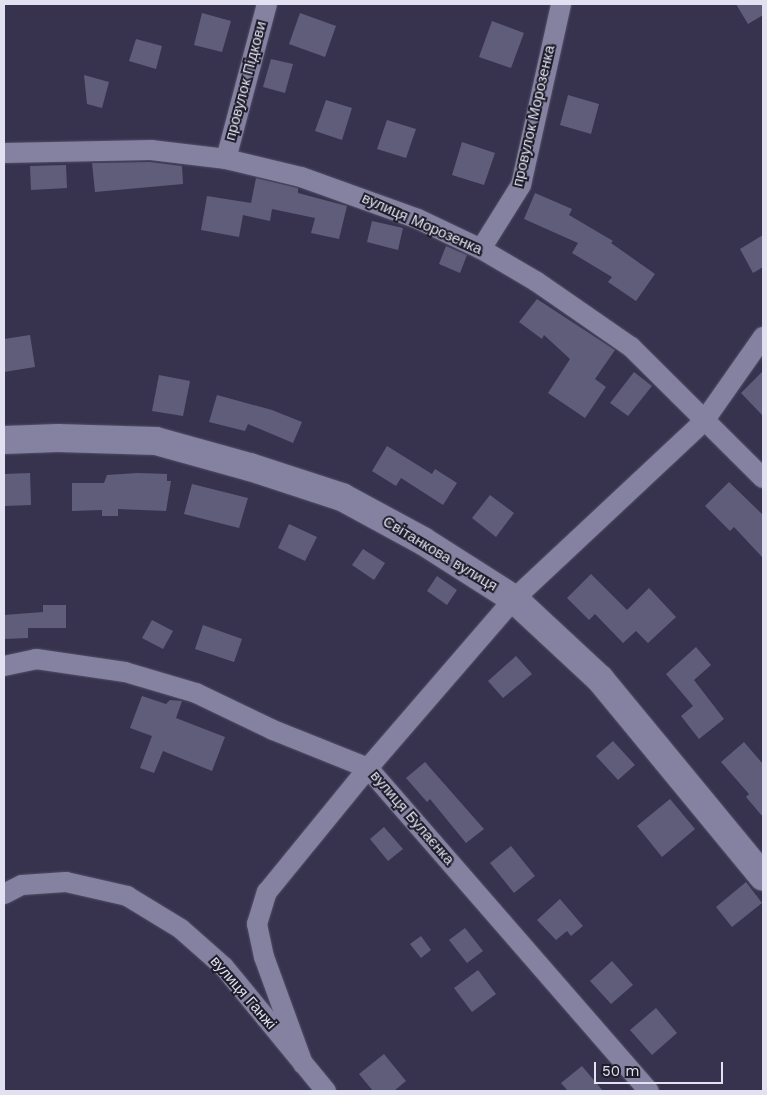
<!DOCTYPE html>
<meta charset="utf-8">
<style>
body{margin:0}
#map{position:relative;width:767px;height:1095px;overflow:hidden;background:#37334e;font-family:"Work Sans",sans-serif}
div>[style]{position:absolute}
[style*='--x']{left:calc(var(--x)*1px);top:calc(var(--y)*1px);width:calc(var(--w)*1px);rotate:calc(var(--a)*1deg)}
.building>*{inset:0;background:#605d7b}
.roads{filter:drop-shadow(0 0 1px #514e65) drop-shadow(0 0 1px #514e65)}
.street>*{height:20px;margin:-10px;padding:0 10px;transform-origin:10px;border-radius:10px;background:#8481a1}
.secondary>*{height:28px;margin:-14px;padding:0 14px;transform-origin:14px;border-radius:14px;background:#8481a1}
span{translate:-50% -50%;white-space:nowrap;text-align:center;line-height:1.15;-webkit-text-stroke:4px #1e1c29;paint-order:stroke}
.street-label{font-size:15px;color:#e2e1f2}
.frame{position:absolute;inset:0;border:5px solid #e2e1f2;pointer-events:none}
.scale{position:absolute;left:594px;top:1062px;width:129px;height:22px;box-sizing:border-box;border:2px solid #e2e1f2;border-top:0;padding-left:6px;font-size:15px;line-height:18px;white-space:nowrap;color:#e2e1f2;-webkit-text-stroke:4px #1e1c29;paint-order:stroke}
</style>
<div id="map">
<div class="building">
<div style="clip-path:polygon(736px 4px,763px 4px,763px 15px,748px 24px)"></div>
<div style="clip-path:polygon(202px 13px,231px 21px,222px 52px,194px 45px)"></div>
<div style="clip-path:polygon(300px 13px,336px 26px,325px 57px,289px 44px)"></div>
<div style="clip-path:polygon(492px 21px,524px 33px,511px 68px,479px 57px)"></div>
<div style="clip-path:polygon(136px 39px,162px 46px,156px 69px,129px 61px)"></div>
<div style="clip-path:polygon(271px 59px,293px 64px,285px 93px,263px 87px)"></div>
<div style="clip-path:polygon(84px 75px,109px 82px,102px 108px,87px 104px)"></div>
<div style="clip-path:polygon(568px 95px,599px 104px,591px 134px,560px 125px)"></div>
<div style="clip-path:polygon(326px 100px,352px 108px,342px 140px,315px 131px)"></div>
<div style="clip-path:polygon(387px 120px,416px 129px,406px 158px,377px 149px)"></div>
<div style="clip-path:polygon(462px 142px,495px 153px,484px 185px,452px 175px)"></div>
<div style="clip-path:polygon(150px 162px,182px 166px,183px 184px,95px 192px,92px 163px)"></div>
<div style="clip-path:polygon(66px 165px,67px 188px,31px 190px,30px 166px)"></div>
<div style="clip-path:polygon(256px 178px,298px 188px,298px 193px,347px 206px,339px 239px,311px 233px,315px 218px,272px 209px,270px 221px,243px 215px,239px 237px,201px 230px,207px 196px,251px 203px)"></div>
<div style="clip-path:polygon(535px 193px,572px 209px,569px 215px,613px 241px,611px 243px,655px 274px,636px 301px,608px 282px,612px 277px,572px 253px,578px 243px,524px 219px)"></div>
<div style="clip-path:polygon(372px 221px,403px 228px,398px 250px,367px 242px)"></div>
<div style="clip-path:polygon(763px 235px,763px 267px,753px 273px,740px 249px)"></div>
<div style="clip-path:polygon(446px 246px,467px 255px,460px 273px,439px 264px)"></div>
<div style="clip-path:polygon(537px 299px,615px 350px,595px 379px,606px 387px,585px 418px,548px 393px,570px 359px,544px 335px,542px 339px,519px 322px)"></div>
<div style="clip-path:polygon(30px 335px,35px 367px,4px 372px,4px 339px)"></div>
<div style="clip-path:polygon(763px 371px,763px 416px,741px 393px)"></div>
<div style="clip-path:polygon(634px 372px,652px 386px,628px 416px,610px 403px)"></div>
<div style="clip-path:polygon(159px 375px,190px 381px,183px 416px,152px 411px)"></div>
<div style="clip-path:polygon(217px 395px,272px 410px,302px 422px,293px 443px,248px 424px,245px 431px,209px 422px)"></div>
<div style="clip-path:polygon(387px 446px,432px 474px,435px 469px,457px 483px,443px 505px,401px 478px,396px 486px,372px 471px)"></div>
<div style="clip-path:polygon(30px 473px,31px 505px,4px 506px,4px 474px)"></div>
<div style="clip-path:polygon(138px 473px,167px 474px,167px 481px,171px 481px,166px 511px,118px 509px,118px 516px,102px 516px,102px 510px,72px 511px,72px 483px,104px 483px,107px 475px)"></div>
<div style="clip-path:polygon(729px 482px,763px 515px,763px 558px,734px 527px,730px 531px,705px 506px)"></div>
<div style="clip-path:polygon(192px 484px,248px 498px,239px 528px,184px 514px)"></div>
<div style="clip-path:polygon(490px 495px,514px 513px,496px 537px,472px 518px)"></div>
<div style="clip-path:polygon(289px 524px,317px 537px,305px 561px,278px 548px)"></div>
<div style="clip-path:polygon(363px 549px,385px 563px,374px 580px,352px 565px)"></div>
<div style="clip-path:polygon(591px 574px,627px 610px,649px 588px,676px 617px,648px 643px,636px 631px,623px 643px,595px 614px,589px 620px,567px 598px)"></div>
<div style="clip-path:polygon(437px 576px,457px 590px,447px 605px,427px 591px)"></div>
<div style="clip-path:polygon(43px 605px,66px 605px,66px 628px,28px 628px,28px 638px,4px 639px,4px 615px,43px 612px)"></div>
<div style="clip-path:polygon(152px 620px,173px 631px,163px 649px,142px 638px)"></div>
<div style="clip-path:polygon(203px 625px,242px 639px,234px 662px,195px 649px)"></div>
<div style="clip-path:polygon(696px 647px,711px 665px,694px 680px,724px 719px,699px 739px,681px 716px,693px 706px,666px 674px)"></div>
<div style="clip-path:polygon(516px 656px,532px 674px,503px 698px,488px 681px)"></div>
<div style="clip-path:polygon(142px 696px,166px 704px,170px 700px,182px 701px,176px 718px,225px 737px,212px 771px,163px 751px,154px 773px,140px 768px,152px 736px,130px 728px)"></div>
<div style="clip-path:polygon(613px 741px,635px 765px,618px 780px,596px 756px)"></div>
<div style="clip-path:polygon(744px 742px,763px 764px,763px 817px,746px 797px,749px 794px,721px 762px)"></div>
<div style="clip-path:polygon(425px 762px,484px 829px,466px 843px,430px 799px,427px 802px,406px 778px)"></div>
<div style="clip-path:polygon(670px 799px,695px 829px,662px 857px,637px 826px)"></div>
<div style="clip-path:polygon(384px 827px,403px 849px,388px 861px,370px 839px)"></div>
<div style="clip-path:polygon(511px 846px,535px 876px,514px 893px,490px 863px)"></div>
<div style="clip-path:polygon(746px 882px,762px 903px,732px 927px,716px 907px)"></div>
<div style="clip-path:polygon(560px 899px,583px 926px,571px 936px,567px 931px,556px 940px,537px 920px)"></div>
<div style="clip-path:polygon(465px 928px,483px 951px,467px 963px,449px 940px)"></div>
<div style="clip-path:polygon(421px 936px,431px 950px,421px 958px,410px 944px)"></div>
<div style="clip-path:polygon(612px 961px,633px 985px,611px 1004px,590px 981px)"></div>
<div style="clip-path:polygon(478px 970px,496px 994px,472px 1012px,454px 988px)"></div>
<div style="clip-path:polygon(656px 1008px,677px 1033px,652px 1055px,630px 1030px)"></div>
<div style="clip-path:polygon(384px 1054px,406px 1081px,394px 1091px,373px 1091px,359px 1074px)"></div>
<div style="clip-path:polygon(582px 1066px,603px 1091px,568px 1091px,561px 1083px)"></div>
</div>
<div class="roads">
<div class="street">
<div style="--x:4;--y:153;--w:147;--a:-1.2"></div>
<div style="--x:151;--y:150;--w:76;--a:6.8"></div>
<div style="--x:226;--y:159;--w:77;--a:13.5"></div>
<div style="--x:301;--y:177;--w:124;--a:19.7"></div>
<div style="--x:418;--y:219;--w:70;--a:25.5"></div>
<div style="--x:481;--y:249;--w:65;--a:30.5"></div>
<div style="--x:537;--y:282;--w:114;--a:34.7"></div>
<div style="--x:631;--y:347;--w:186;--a:44.8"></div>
<div style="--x:226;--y:159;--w:160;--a:-75.2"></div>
<div style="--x:481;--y:249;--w:75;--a:-58"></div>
<div style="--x:521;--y:185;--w:185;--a:-77.5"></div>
<div style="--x:4;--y:666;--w:33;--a:-12"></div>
<div style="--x:36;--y:659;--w:90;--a:8.3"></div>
<div style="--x:125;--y:672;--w:74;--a:16.5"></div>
<div style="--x:196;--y:693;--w:85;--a:25.7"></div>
<div style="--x:273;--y:730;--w:102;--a:21.8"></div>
<div style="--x:368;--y:768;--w:428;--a:49"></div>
<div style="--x:4;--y:894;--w:20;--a:-27"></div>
<div style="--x:22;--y:885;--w:44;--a:-3.9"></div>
<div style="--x:66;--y:882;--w:63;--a:12.9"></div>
<div style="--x:127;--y:896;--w:63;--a:31.4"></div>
<div style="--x:181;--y:929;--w:57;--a:41.5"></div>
<div style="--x:224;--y:967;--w:161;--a:50.6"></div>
<div style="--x:303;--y:1064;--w:114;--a:-110"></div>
<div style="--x:264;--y:957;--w:34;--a:-102"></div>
<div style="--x:257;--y:924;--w:34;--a:-73"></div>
<div style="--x:267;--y:892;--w:160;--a:-50.8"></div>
<div style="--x:368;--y:768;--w:223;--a:-49.2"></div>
<div style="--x:514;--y:599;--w:260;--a:-43.1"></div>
<div style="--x:704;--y:421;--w:103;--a:-54.9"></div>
</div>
<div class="secondary">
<div style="--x:4;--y:440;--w:54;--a:-2.1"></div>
<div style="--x:58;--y:438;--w:98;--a:1.8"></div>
<div style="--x:156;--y:441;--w:98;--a:15.5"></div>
<div style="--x:250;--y:467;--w:97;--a:18.1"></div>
<div style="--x:342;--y:497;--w:92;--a:28.5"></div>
<div style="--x:423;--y:541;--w:108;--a:32.5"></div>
<div style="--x:514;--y:599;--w:117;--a:42.9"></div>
<div style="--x:600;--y:679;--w:256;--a:50.5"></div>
</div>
</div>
<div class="street-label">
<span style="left:246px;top:81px;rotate:-75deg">провулок Підкови</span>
<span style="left:534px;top:116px;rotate:-77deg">провулок Морозенка</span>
<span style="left:422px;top:224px;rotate:24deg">вулиця Морозенка</span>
<span style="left:440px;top:554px;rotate:31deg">Світанкова вулиця</span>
<span style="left:412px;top:818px;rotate:49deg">вулиця Булаєнка</span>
<span style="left:243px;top:993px;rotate:49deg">вулиця Ганжі</span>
</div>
<div class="frame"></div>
<div class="scale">50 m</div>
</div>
